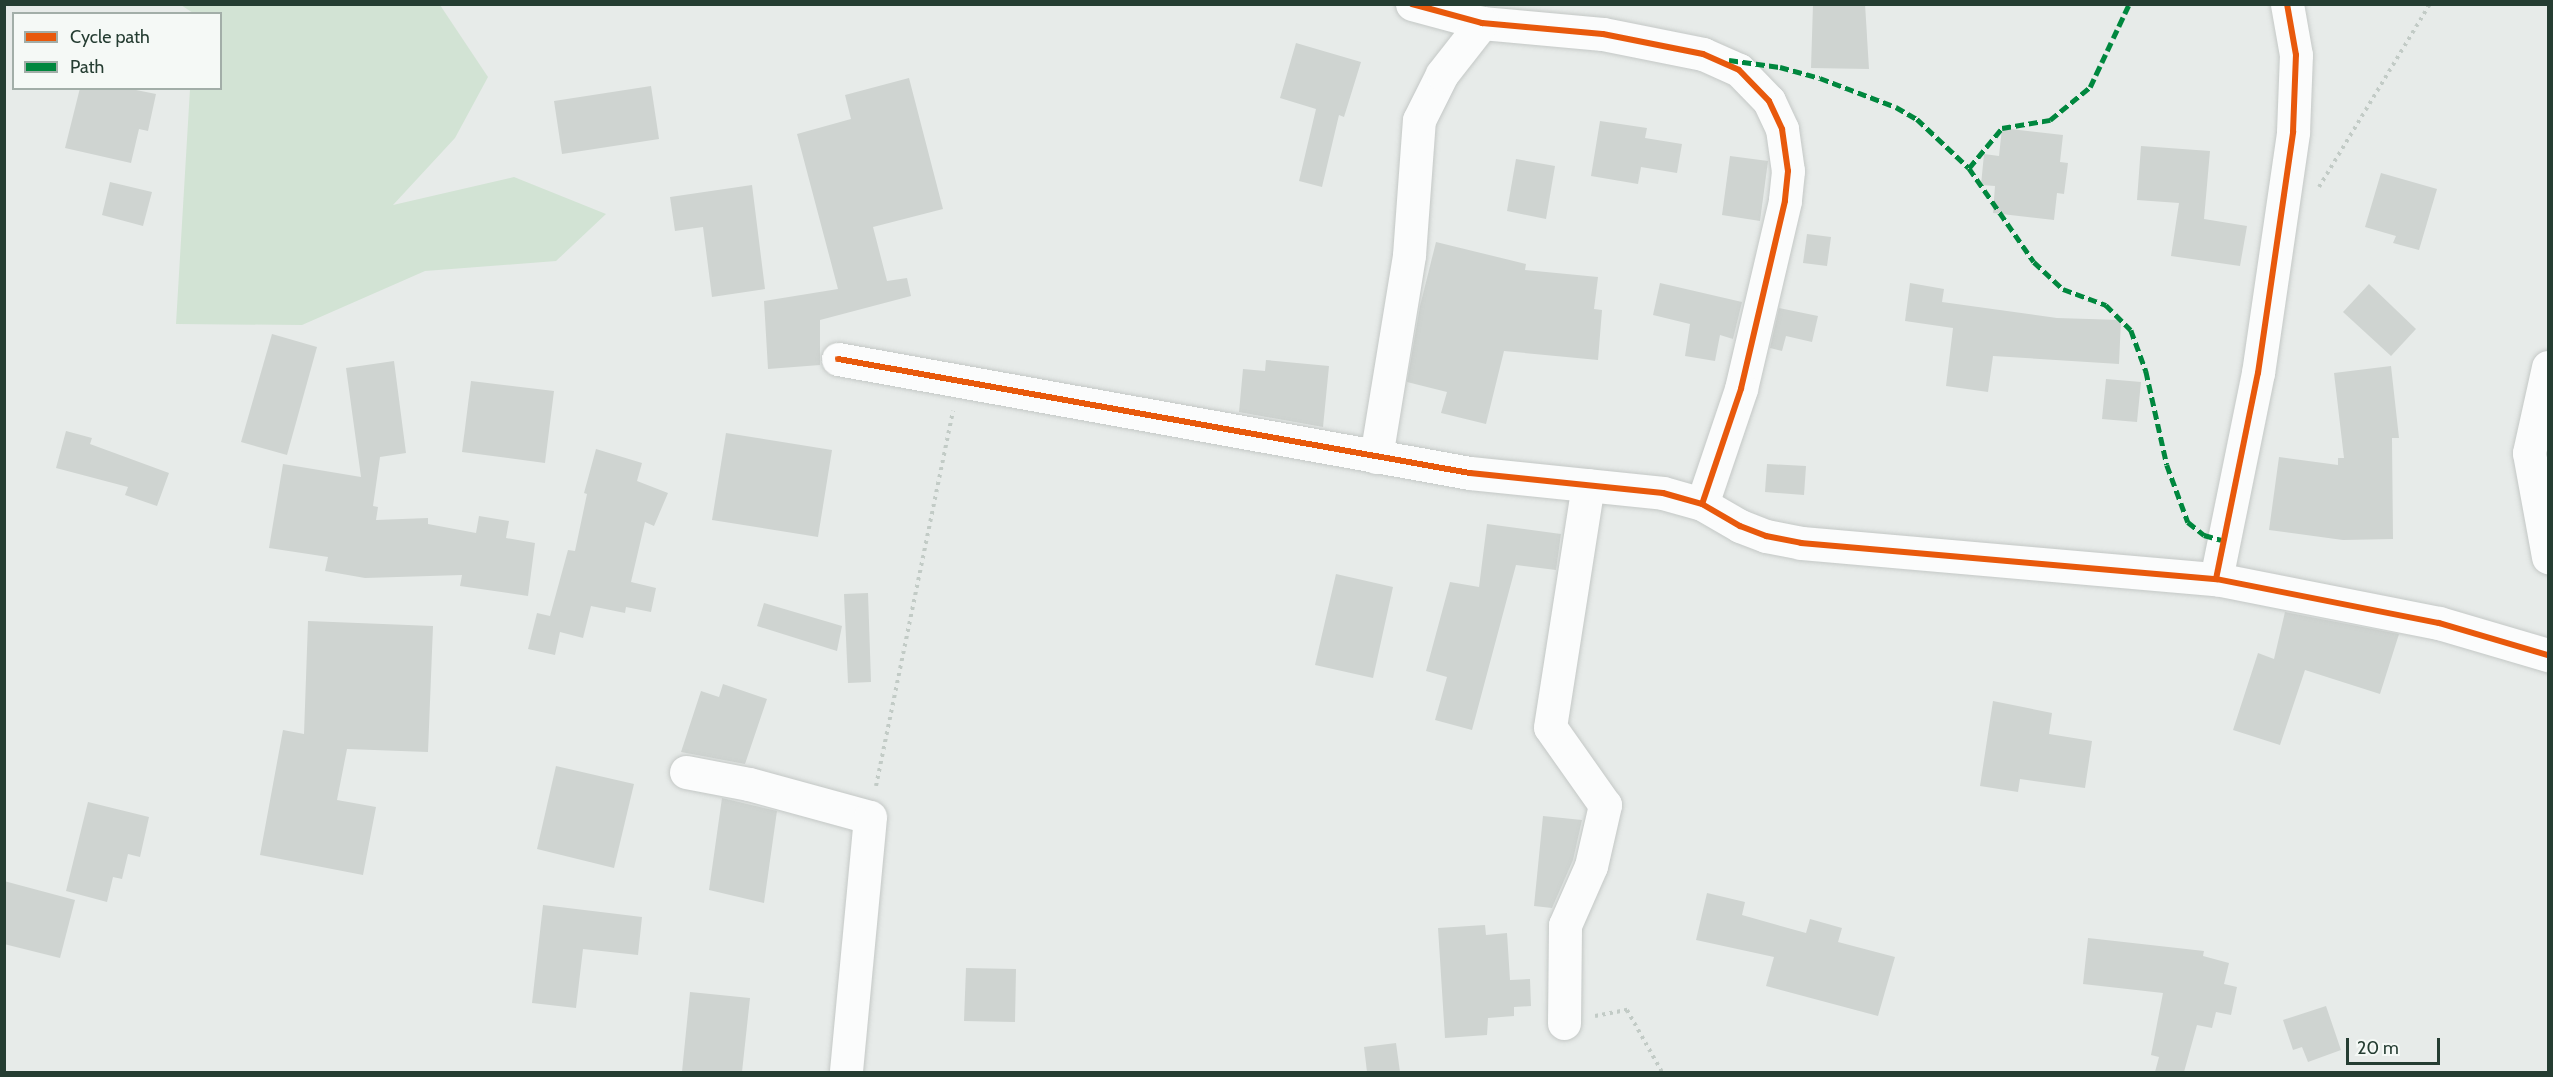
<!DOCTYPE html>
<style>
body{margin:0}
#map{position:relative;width:2553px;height:1077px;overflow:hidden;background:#e7ebe9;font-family:Cabin,sans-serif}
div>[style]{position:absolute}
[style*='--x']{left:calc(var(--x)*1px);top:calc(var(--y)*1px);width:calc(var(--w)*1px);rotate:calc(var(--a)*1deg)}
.green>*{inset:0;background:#d2e3d4}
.building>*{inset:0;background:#cfd4d1}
.path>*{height:4px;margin-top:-2px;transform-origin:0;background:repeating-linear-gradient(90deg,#c2cbc6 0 3px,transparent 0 7.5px)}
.roads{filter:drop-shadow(0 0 2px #c4c8c6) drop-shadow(0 0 2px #c4c8c6)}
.street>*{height:33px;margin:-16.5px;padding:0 16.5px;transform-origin:16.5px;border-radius:16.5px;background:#fbfcfc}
.quiet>*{height:4.5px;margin-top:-2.25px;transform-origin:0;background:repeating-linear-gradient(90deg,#00873e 0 9px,transparent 0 13.5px)}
.cycleway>*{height:6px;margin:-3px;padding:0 3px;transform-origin:3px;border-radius:3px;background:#e8590c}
span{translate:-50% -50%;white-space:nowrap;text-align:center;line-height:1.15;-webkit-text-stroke:4.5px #f5f9f6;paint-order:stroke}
.frame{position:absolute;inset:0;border:6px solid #253d32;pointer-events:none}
.legend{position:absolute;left:12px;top:12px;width:210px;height:78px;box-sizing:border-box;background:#f5f9f6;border:2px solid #a2aea8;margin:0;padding:8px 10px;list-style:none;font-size:18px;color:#253d32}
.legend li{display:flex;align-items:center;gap:12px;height:30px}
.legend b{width:30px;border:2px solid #a2aea8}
.scale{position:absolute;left:2346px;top:1038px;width:94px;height:27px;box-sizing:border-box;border:3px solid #253d32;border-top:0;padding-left:8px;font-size:18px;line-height:21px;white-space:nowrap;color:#253d32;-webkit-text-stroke:4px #f5f9f6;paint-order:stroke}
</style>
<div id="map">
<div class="green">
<div style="clip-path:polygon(181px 5px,440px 5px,488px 77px,455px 138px,393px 205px,514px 177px,606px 214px,556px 261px,425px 271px,302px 325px,176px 324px,190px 89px,220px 88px,220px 14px,193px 13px)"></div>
</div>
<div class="building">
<div style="clip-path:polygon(1813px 4px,1865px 4px,1869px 69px,1811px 68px)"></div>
<div style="clip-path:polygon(1296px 43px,1361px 62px,1344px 117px,1339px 115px,1322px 187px,1299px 181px,1316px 109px,1280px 98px)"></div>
<div style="clip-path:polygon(909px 78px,943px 209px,873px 227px,887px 281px,907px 278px,911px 296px,820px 320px,820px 365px,768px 369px,764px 301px,838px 289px,797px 134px,851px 119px,845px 95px)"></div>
<div style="clip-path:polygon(651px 86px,659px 139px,562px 154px,554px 101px)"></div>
<div style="clip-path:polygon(80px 88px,126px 88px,156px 94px,148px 131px,139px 129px,131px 163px,65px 148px)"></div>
<div style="clip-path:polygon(1600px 121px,1647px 128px,1645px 138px,1682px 144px,1677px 173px,1641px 167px,1638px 184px,1591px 176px)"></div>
<div style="clip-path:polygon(2002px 128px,2063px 135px,2060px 162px,2068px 163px,2064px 194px,2057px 193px,2054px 220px,1993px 213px,1995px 186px,1981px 185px,1984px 154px,1999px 156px)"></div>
<div style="clip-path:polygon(2141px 146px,2210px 151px,2204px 219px,2247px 226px,2240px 266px,2171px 256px,2179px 203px,2137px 200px)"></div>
<div style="clip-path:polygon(1730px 156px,1768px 161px,1760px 221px,1722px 215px)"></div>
<div style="clip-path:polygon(1516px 159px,1555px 166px,1546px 219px,1507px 211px)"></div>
<div style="clip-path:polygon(2381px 173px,2437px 189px,2419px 250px,2393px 243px,2396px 236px,2365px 227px)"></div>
<div style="clip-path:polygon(110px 182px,152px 192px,143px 226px,102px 215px)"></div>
<div style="clip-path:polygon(752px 185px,765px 289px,712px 297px,703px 227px,675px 231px,670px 197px)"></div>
<div style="clip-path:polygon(1807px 234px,1831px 237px,1827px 266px,1803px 263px)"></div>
<div style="clip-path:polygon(1436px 242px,1526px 264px,1525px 270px,1598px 277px,1594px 309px,1602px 310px,1598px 360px,1504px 351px,1486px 424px,1441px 413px,1447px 392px,1407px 382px,1420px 306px)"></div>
<div style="clip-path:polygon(1660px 283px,1742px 302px,1733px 339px,1720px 335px,1715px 361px,1685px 356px,1690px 324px,1653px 315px)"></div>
<div style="clip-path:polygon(1910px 283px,1944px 289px,1942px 302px,2057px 318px,2121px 320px,2119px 364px,1993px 356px,1988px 392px,1946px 386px,1953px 328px,1905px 321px)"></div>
<div style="clip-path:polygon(2369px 284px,2416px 329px,2391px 356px,2343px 312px)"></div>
<div style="clip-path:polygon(1779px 308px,1818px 316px,1812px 342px,1786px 336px,1782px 351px,1770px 348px)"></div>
<div style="clip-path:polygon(272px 334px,317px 347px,287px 455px,241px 442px)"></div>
<div style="clip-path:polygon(1266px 360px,1329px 366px,1323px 427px,1239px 412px,1243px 369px,1265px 371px)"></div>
<div style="clip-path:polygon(394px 361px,406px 453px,380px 457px,373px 506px,378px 507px,376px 520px,428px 518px,428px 524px,476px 533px,479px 516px,509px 521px,506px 538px,535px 543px,528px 596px,460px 586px,462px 575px,365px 578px,325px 571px,328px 557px,269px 548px,283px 464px,361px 477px,346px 368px)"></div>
<div style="clip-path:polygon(2391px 366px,2399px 438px,2392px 438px,2393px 539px,2343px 540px,2269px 530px,2279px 457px,2338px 465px,2338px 458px,2344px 458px,2334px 373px)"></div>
<div style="clip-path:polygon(2106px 379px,2141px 382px,2137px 422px,2102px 419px)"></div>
<div style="clip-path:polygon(471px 381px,554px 391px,545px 463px,462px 452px)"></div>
<div style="clip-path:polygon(66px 431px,92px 438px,90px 444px,169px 473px,157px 506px,125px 495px,128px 487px,56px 468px)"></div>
<div style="clip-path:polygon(726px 433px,832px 450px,818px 537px,712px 520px)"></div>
<div style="clip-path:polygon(596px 449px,642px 463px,637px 481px,668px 493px,654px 526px,645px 522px,631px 582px,656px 588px,651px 612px,626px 607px,625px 613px,591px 606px,583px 638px,560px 632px,555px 655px,528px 649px,537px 613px,550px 616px,568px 550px,575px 551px,587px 494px,584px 493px)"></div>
<div style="clip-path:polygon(1767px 464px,1806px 466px,1804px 495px,1765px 492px)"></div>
<div style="clip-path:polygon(1487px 524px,1561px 534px,1556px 570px,1516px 565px,1472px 730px,1435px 720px,1447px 677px,1426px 671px,1450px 582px,1479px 587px)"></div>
<div style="clip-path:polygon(1336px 574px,1393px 587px,1373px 678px,1315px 665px)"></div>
<div style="clip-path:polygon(868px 593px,871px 682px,848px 683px,844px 594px)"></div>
<div style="clip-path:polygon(764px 603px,842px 626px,837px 651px,757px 626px)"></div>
<div style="clip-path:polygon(2285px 612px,2399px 634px,2380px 694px,2305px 670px,2280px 745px,2233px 730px,2258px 653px,2274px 659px)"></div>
<div style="clip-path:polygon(308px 621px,433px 626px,428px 752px,347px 749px,337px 800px,376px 807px,363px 875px,260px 855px,283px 730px,304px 734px)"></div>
<div style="clip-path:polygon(723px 684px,767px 699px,745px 764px,681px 752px,701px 691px,719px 697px)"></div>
<div style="clip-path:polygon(1993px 701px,2052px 713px,2049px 734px,2092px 741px,2085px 788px,2020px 779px,2018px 792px,1980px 786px)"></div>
<div style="clip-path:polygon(556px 766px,634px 784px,614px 868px,537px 849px)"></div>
<div style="clip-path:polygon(722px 798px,777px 811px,764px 903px,709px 890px)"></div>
<div style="clip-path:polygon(88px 802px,149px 817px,140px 857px,128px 854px,122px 879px,113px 877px,107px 902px,66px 891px)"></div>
<div style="clip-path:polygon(1543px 816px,1582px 820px,1573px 860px,1552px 908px,1534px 906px)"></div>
<div style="clip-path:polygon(4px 881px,75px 900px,60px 958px,4px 944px)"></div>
<div style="clip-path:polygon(1707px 893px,1745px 902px,1742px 915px,1806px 933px,1810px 919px,1842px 928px,1838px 942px,1895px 957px,1878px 1016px,1766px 986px,1774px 957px,1696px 940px)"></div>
<div style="clip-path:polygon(543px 905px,642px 917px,638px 955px,583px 949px,576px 1008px,532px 1003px)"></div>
<div style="clip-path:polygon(1485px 925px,1486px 935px,1507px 933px,1510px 980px,1530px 979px,1531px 1006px,1514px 1007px,1514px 1016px,1488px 1018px,1487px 1035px,1445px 1038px,1438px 928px)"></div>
<div style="clip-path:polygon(2088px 938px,2204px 951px,2203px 956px,2229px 963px,2224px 984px,2237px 987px,2231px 1015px,2216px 1012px,2212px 1028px,2197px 1025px,2184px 1072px,2155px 1072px,2159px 1057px,2151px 1055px,2163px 993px,2083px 984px)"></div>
<div style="clip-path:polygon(966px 968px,1016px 969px,1015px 1022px,964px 1021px)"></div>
<div style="clip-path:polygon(690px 992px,750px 998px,742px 1072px,682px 1072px)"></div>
<div style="clip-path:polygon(2326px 1006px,2341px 1050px,2308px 1062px,2302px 1047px,2293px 1050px,2283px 1020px)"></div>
<div style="clip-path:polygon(1396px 1043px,1400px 1072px,1367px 1072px,1364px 1047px)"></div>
</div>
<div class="path">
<div style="--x:2319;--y:187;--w:214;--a:-58.8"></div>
<div style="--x:876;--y:786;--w:383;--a:-78.4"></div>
<div style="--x:1595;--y:1016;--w:33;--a:-11"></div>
<div style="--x:1627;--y:1010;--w:71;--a:60.6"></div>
</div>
<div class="roads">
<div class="street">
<div style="--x:1412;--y:4;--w:73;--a:15.2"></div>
<div style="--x:1482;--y:23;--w:121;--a:5.2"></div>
<div style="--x:1603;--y:34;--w:102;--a:11.3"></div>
<div style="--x:1703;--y:54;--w:39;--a:24"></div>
<div style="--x:1739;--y:70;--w:43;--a:45.9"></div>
<div style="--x:1769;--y:101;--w:31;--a:65"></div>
<div style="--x:1782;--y:129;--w:42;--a:81.9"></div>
<div style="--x:1788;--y:171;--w:30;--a:96"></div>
<div style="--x:1785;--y:201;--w:193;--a:103.2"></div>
<div style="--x:1741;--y:389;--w:121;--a:108.7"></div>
<div style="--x:838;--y:359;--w:642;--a:10.23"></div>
<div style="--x:1470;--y:473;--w:194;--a:5.9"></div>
<div style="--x:1663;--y:493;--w:41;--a:15.8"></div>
<div style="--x:1702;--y:504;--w:44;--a:30.1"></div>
<div style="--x:1740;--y:526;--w:28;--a:21"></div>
<div style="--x:1766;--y:536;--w:36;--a:11"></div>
<div style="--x:1801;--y:543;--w:417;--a:5"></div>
<div style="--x:2216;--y:579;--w:227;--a:11.2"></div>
<div style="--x:2439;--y:623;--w:114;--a:16.4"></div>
<div style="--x:2548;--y:367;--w:88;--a:102.5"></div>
<div style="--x:2529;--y:453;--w:106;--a:79.6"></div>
<div style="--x:1376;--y:457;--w:205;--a:-80.7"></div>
<div style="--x:1409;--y:255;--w:135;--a:-85.8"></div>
<div style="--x:1419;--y:120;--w:51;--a:-63.4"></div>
<div style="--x:1442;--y:74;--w:65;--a:-51.9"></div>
<div style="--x:2216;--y:579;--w:210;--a:-78.5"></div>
<div style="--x:2258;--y:373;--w:244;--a:-81.7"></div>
<div style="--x:2293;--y:132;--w:77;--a:-87.8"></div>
<div style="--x:2296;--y:55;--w:52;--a:-100"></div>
<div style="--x:686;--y:772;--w:64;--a:10.8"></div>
<div style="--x:749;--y:784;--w:125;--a:15.3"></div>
<div style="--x:870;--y:817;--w:256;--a:95.4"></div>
<div style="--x:1564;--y:1023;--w:98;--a:-89.4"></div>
<div style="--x:1565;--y:925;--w:64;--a:-66.2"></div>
<div style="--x:1591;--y:866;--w:63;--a:-77.1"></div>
<div style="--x:1605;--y:805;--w:95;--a:-125.2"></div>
<div style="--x:1550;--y:727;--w:245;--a:-81.1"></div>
</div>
</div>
<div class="quiet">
<div style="--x:1729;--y:60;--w:51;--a:7.8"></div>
<div style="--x:1780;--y:67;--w:41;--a:15.4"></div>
<div style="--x:1820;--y:78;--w:81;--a:20.9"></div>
<div style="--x:1896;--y:107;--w:24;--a:30"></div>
<div style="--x:1917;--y:119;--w:71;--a:43.3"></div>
<div style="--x:1969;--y:168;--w:114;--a:55.3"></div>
<div style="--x:2034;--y:262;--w:40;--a:43"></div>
<div style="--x:2063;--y:289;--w:46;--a:20.4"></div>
<div style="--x:2106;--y:305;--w:35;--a:45"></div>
<div style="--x:2131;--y:330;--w:44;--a:69.9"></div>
<div style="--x:2146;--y:371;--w:96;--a:77.4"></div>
<div style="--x:2167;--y:465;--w:61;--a:69.8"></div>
<div style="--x:2188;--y:522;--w:21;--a:39"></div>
<div style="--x:2204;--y:535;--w:18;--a:16"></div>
<div style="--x:1969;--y:168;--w:52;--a:-50.5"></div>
<div style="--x:2002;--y:128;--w:49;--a:-9.5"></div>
<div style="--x:2050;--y:120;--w:52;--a:-39.5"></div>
<div style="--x:2090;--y:87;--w:92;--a:-64.8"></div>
</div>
<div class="cycleway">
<div style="--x:1412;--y:4;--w:73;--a:15.2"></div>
<div style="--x:1482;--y:23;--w:121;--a:5.2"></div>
<div style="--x:1603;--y:34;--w:102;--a:11.3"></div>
<div style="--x:1703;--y:54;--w:39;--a:24"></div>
<div style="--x:1739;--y:70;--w:43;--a:45.9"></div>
<div style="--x:1769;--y:101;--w:31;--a:65"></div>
<div style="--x:1782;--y:129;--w:42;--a:81.9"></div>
<div style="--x:1788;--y:171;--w:30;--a:96"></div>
<div style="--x:1785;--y:201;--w:193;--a:103.2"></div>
<div style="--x:1741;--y:389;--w:121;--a:108.7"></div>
<div style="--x:838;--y:359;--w:642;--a:10.23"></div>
<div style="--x:1470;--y:473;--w:194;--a:5.9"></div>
<div style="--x:1663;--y:493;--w:41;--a:15.8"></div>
<div style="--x:1702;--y:504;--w:44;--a:30.1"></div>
<div style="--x:1740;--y:526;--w:28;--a:21"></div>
<div style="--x:1766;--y:536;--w:36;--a:11"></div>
<div style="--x:1801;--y:543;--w:417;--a:5"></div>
<div style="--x:2216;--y:579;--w:227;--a:11.2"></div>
<div style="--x:2439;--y:623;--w:114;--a:16.4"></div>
<div style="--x:2216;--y:579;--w:210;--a:-78.5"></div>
<div style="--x:2258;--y:373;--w:244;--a:-81.7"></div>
<div style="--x:2293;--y:132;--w:77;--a:-87.8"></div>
<div style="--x:2296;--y:55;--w:52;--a:-100"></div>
</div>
<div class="frame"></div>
<ul class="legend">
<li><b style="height:8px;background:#e8590c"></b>Cycle path</li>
<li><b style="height:8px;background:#00873e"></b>Path</li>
</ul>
<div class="scale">20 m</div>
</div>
